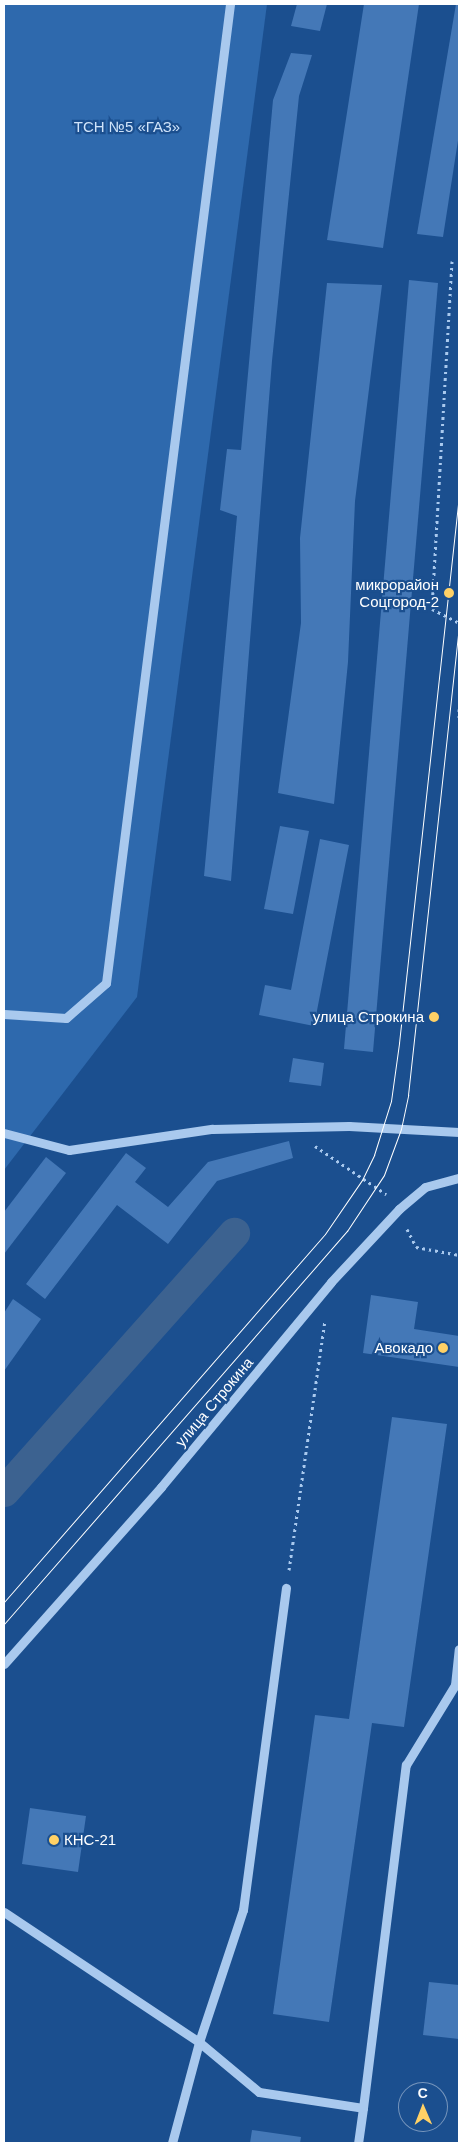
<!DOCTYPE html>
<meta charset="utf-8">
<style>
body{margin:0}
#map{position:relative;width:463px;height:2147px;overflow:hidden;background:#1b4f8f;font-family:Arial,sans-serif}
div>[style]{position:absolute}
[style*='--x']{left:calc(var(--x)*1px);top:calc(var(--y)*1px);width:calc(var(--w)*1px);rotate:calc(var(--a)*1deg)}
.green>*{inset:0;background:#2e69ad}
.canal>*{height:31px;margin:-15.5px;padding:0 15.5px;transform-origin:15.5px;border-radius:15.5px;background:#3c6290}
.building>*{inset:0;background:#4478b7}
.path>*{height:3px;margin-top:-1.5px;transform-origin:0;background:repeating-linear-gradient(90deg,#a9c9ee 0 2.5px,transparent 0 6.5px)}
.minor>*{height:9px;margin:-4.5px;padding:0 4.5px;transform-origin:4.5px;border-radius:4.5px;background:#a9c9ee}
.tram>*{height:1px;margin:-0.5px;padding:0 0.5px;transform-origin:0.5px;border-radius:0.5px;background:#fff}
.dots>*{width:14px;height:14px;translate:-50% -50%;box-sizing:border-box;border:2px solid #1b4f8f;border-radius:50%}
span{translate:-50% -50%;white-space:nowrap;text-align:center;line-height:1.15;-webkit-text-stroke:4.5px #1b4f8f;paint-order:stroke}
.park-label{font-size:15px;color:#cfe3fa}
.poi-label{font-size:15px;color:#fff}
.right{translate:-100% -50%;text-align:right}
.left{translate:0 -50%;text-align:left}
.street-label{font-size:15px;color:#fff}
.frame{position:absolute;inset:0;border:5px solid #fff;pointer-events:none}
.north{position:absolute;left:398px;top:2082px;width:50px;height:50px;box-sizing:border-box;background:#1b4f8f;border:1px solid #7695bc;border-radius:50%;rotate:359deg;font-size:14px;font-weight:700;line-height:20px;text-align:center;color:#fff}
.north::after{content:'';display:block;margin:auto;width:18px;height:22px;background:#ffd166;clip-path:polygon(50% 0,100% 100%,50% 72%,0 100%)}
</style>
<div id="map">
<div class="green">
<div style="clip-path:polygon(4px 4px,267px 4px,137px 997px,4px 1170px)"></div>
</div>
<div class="canal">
<div style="--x:4;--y:1491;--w:346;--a:-48.3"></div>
</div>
<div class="building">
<div style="clip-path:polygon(297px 4px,327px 4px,320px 31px,291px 26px)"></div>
<div style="clip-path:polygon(364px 4px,419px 4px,383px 248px,327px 240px)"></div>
<div style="clip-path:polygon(456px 4px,459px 4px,459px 134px,443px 237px,417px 234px)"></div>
<div style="clip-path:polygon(291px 53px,312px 55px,299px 96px,272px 361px,231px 881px,204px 876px,237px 516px,220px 510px,227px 449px,241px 450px,273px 100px)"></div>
<div style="clip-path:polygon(409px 280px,438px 283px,373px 1052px,344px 1049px)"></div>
<div style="clip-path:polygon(327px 283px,382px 285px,355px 501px,348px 662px,334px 804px,278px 793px,301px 623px,300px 538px)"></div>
<div style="clip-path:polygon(280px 826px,309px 831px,293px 914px,264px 909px)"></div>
<div style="clip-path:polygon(320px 839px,349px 845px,314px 1026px,259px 1015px,265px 985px,291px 990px)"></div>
<div style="clip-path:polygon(293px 1058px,324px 1063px,321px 1086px,289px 1082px)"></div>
<div style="clip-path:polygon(289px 1141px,293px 1158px,217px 1181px,168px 1244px,117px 1205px,45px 1299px,26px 1284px,126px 1153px,146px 1168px,135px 1182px,168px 1207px,208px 1162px)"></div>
<div style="clip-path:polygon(46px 1157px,66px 1173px,4px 1254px,4px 1212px)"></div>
<div style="clip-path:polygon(371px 1295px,418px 1302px,414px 1329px,459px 1336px,459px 1367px,363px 1353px)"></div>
<div style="clip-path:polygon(13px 1299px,41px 1319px,4px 1371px,4px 1313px)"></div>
<div style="clip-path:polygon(392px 1417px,447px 1424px,404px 1727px,372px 1723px,329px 2022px,273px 2014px,315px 1715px,349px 1719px)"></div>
<div style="clip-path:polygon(30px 1808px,86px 1816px,78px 1872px,22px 1864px)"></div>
<div style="clip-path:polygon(429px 1982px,459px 1985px,459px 2039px,423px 2035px)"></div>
<div style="clip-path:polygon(252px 2130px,301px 2137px,300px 2143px,250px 2143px)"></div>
</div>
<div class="path">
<div style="--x:452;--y:261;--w:349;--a:93.3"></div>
<div style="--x:432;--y:609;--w:30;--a:27"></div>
<div style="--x:459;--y:709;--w:11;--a:90"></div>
<div style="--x:315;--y:1146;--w:86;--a:34.1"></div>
<div style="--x:407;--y:1229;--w:20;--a:63"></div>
<div style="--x:416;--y:1247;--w:44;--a:10.5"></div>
<div style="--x:289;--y:1570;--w:252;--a:-81.8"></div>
</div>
<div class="minor">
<div style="--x:4;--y:1014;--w:62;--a:3.7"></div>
<div style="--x:66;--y:1018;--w:53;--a:-41.2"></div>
<div style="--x:106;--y:983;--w:987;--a:-82.78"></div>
<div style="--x:4;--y:1133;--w:67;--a:14.7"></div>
<div style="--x:69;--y:1150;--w:145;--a:-8.4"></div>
<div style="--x:212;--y:1129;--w:137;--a:-1.3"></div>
<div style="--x:349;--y:1126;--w:110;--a:3.1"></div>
<div style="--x:4;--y:1664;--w:237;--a:-48.4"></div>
<div style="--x:161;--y:1487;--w:266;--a:-50.3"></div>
<div style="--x:331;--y:1282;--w:100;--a:-47"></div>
<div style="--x:399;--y:1209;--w:34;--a:-40"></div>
<div style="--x:425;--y:1187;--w:35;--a:-15"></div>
<div style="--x:4;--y:1912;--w:234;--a:33.7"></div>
<div style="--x:199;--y:2042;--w:78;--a:39.8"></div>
<div style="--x:259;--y:2092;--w:105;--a:8.7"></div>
<div style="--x:363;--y:2108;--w:35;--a:98"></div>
<div style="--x:363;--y:2108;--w:346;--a:-82.9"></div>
<div style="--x:406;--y:1765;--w:94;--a:-58.5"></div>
<div style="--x:455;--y:1685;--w:36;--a:-84"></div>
<div style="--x:172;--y:2143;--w:105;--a:-75"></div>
<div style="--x:199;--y:2042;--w:139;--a:-71.6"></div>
<div style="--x:243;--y:1910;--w:325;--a:-82.4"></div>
</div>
<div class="tram">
<div style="--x:4;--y:1602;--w:488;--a:-48.9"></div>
<div style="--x:325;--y:1234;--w:65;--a:-55.6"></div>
<div style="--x:362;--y:1180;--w:28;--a:-64"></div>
<div style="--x:374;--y:1155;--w:57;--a:-72.5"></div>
<div style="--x:391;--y:1101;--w:59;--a:-82.1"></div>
<div style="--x:399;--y:1043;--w:551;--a:-83.75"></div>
<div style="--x:4;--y:1624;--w:522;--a:-48.89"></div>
<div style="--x:347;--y:1231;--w:67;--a:-56.5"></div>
<div style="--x:384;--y:1175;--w:49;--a:-69.7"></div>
<div style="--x:401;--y:1129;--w:35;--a:-78"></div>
<div style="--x:408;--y:1095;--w:474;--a:-83.8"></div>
</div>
<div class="dots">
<div style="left:449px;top:593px;background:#ffd166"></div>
<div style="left:434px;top:1017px;background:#ffd166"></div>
<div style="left:443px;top:1348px;background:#ffd166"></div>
<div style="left:54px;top:1840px;background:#ffd166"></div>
</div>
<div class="park-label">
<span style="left:127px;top:127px">ТСН №5 «ГАЗ»</span>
</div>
<div class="poi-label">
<span class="right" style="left:439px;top:593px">микрорайон<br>Соцгород-2</span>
<span class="right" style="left:424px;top:1017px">улица Строкина</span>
<span class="right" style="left:433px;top:1348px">Авокадо</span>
<span class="left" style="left:64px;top:1840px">КНС-21</span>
</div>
<div class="street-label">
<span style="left:214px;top:1402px;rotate:-50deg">улица Строкина</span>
</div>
<div class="frame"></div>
<div class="north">С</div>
</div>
